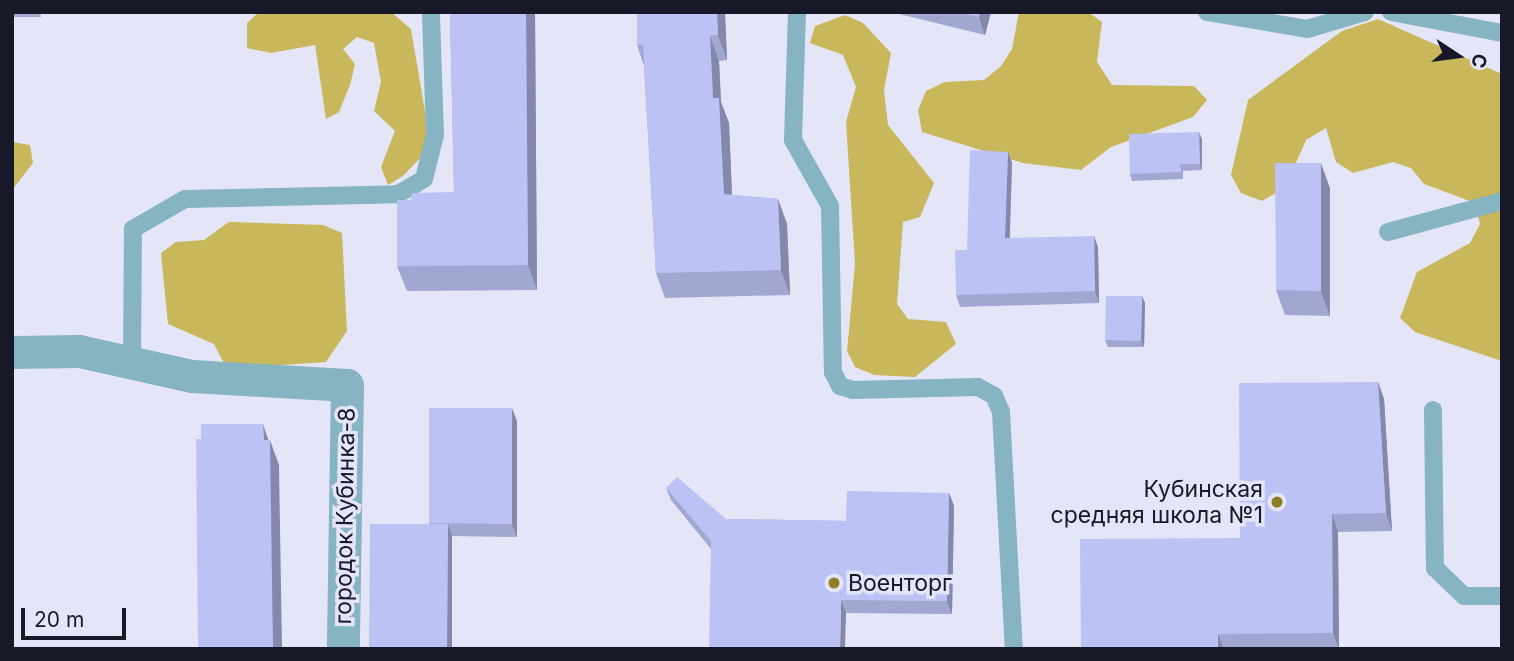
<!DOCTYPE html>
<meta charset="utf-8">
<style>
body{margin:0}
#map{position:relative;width:1514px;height:661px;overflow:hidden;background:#e4e6f7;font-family:Inter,sans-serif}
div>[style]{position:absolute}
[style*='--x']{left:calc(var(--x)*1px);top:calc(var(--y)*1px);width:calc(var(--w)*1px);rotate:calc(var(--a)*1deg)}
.forest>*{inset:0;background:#c8b75b}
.lane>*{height:18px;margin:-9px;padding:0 9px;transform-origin:9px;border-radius:9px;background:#87b4c2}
.street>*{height:33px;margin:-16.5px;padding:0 16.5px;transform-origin:16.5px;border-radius:16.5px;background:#87b4c2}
.wall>*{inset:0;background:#a2a7d1}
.shaded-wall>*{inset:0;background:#8488aa}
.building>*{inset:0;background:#bcc2f3}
.dots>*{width:19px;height:19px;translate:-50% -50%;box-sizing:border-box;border:4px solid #e4e6f7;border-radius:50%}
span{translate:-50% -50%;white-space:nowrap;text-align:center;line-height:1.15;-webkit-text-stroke:7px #e4e6f7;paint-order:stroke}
.poi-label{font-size:23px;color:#181928}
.right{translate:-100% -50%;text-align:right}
.left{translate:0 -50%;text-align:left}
.street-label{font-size:23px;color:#181928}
.frame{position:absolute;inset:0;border:14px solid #181928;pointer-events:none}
.north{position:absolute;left:1423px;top:21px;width:70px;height:70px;-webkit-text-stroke:5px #e4e6f7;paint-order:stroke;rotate:103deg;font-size:19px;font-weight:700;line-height:28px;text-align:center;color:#181928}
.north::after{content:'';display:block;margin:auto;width:24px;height:32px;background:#181928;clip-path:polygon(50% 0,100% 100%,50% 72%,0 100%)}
.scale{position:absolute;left:21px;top:608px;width:105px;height:32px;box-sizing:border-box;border:4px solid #181928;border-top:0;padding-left:9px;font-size:21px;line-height:24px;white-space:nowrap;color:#181928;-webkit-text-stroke:5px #e4e6f7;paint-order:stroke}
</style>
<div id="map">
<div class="forest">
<div style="clip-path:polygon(259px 12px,391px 12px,411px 29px,429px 135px,425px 153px,403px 176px,388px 185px,381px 167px,395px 131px,374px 111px,381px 82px,374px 43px,357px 37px,343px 49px,355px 64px,350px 85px,339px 112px,326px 119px,315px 45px,271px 53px,247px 48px,247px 23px)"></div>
<div style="clip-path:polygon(1019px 12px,1088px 12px,1102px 22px,1097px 62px,1112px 85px,1194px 86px,1207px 100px,1193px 117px,1111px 147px,1081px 170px,1023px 163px,922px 132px,918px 110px,926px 91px,945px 82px,984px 80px,1001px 66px,1012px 49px)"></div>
<div style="clip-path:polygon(845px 15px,863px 23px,891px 53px,884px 90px,888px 125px,934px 183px,920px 217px,903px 222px,897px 304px,908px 319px,946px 322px,956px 344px,915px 377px,874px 375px,855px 367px,847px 351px,855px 264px,846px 122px,856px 87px,843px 55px,810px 43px,815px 26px)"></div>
<div style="clip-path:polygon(1378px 19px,1502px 74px,1502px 361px,1415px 332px,1400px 318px,1417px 272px,1470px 243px,1480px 224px,1475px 203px,1424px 184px,1411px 168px,1393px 162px,1353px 173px,1336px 162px,1326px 128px,1306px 140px,1285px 188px,1262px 201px,1241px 193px,1231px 175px,1248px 100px,1342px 31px)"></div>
<div style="clip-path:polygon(12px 142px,30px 145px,33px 163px,12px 190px)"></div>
<div style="clip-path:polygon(229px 222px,323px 225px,342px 233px,347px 331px,326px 362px,227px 369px,214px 344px,168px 324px,161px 253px,176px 242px,204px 240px)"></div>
</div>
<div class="lane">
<div style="--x:797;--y:12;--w:128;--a:91.8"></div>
<div style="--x:793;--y:140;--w:76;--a:60.7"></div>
<div style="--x:830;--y:206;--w:166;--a:89"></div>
<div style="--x:833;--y:372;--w:16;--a:63"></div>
<div style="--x:840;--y:386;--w:14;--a:17"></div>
<div style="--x:853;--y:390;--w:125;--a:-1.4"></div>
<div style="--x:978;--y:387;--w:18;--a:29"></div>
<div style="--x:994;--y:396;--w:17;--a:66"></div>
<div style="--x:1001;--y:412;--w:237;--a:86.9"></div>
<div style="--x:1207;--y:12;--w:101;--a:9.6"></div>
<div style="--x:1307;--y:29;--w:60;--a:-16.3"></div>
<div style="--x:1391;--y:12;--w:113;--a:10.7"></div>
<div style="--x:1388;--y:232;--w:118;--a:-15.2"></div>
<div style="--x:132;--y:364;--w:135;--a:-89.6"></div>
<div style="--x:133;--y:229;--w:60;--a:-30"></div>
<div style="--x:185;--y:199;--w:213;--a:-1.3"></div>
<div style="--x:398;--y:194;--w:30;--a:-30"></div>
<div style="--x:424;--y:179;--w:45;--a:-76"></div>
<div style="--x:435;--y:135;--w:123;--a:-91.9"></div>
<div style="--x:1433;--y:410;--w:158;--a:89.3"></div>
<div style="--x:1435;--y:568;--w:40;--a:44"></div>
<div style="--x:1464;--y:596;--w:38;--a:0"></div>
</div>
<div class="street">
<div style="--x:12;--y:352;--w:67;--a:-0.9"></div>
<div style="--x:79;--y:351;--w:116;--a:12.5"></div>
<div style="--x:192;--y:376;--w:155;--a:3.3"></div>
<div style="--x:347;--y:385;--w:264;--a:90.9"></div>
</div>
<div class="wall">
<div style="clip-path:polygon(12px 12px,40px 12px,41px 17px,12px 17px)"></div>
<div style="clip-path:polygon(450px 12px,535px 12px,537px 290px,407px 291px,397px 266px,411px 200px,454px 192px)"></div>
<div style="clip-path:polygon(891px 12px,991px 12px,985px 35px)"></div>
<div style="clip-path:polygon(725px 13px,727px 60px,719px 61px,721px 102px,729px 123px,732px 195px,778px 199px,787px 224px,790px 295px,665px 298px,656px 273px,644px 66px,637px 45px)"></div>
<div style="clip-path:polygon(1202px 139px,1202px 170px,1183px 171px,1183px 179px,1132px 181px,1130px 174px)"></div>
<div style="clip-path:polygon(1008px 152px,1012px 163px,1010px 238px,1098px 247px,1099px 303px,960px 307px,956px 295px)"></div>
<div style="clip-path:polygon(1330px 188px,1330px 316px,1285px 315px,1276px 290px)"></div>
<div style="clip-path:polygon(1145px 303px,1144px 347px,1108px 347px,1105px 340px)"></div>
<div style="clip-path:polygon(1378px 382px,1384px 399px,1392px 531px,1338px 532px,1339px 649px,1081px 649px,1240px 538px)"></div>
<div style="clip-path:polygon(517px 421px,517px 537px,452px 536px,452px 649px,369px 649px,429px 524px)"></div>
<div style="clip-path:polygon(666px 488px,726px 519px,846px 521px,949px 493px,954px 506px,952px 614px,846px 613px,711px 549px,671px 500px)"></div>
</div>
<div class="shaded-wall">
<div style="clip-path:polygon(526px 12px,535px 12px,537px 290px,528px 265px)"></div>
<div style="clip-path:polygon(717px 12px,725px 12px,725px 13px,727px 60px,718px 35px)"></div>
<div style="clip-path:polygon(980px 12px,991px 12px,985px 35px,979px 17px)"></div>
<div style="clip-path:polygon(710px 36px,719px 61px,721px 102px,729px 123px,733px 219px,724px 194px,713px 98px)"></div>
<div style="clip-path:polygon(1199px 132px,1202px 139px,1202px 170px,1200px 164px)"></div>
<div style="clip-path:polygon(1008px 152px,1012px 163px,1009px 250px,1005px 238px)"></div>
<div style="clip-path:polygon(1321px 163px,1330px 188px,1330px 316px,1321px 291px)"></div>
<div style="clip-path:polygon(778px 199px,787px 224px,790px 295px,781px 270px)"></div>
<div style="clip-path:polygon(1094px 236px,1098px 247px,1099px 303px,1095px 291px)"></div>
<div style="clip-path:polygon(1142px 296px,1145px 303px,1144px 347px,1141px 341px)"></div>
<div style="clip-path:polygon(1378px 382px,1384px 399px,1392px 531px,1386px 513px)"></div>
<div style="clip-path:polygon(512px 408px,517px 421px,517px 537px,512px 524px)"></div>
<div style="clip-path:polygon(263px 424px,270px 445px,270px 440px,279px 465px,282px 649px,273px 649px)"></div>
<div style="clip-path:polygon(949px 493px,954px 506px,952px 614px,947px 601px)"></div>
<div style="clip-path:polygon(1332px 514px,1338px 532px,1339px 649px,1333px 633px)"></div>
<div style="clip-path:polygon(448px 524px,452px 537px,452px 649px,447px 649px)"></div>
<div style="clip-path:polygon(841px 600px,846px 613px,845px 649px,840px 649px)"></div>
<div style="clip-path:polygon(1218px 634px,1224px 649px,1218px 649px)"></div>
</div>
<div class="building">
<div style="clip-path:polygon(450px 12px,526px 12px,528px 265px,397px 266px,397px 200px,411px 200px,412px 193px,454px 192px)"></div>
<div style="clip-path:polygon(637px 12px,717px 12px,718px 35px,710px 36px,713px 98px,719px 98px,724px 194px,778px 199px,781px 270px,656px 273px,643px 45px,637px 45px)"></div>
<div style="clip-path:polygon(958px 12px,980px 12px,979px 17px)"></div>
<div style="clip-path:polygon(1199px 132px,1200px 164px,1180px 164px,1181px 172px,1130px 174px,1129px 134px)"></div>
<div style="clip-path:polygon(970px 150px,1008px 152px,1005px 238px,1094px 236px,1095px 291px,956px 295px,955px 250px,967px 250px)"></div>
<div style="clip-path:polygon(1275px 163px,1321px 163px,1321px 291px,1276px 290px)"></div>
<div style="clip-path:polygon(1106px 296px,1142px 296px,1141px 341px,1105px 340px)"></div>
<div style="clip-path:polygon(1378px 382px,1386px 513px,1332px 514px,1333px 633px,1218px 634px,1218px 649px,1081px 649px,1080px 539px,1240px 538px,1239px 383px)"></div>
<div style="clip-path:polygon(429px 408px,512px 408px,512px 524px,429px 523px)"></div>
<div style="clip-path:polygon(201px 424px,263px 424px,263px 440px,270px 440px,273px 649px,198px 649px,196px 439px,201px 439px)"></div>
<div style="clip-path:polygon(677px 477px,726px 519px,846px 521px,847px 491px,949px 493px,947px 601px,841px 600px,840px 649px,709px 649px,711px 541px,666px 488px)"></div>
<div style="clip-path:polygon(370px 524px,448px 524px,447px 649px,369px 649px)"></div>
</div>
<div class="dots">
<div style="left:1277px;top:502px;background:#8d7e24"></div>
<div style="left:834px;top:583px;background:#8d7e24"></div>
</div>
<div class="poi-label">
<span class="right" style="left:1263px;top:502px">Кубинская<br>средняя школа №1</span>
<span class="left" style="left:848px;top:583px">Военторг</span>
</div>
<div class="street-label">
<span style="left:345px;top:516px;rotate:-89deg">городок Кубинка-8</span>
</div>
<div class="frame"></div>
<div class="north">С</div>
<div class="scale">20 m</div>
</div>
